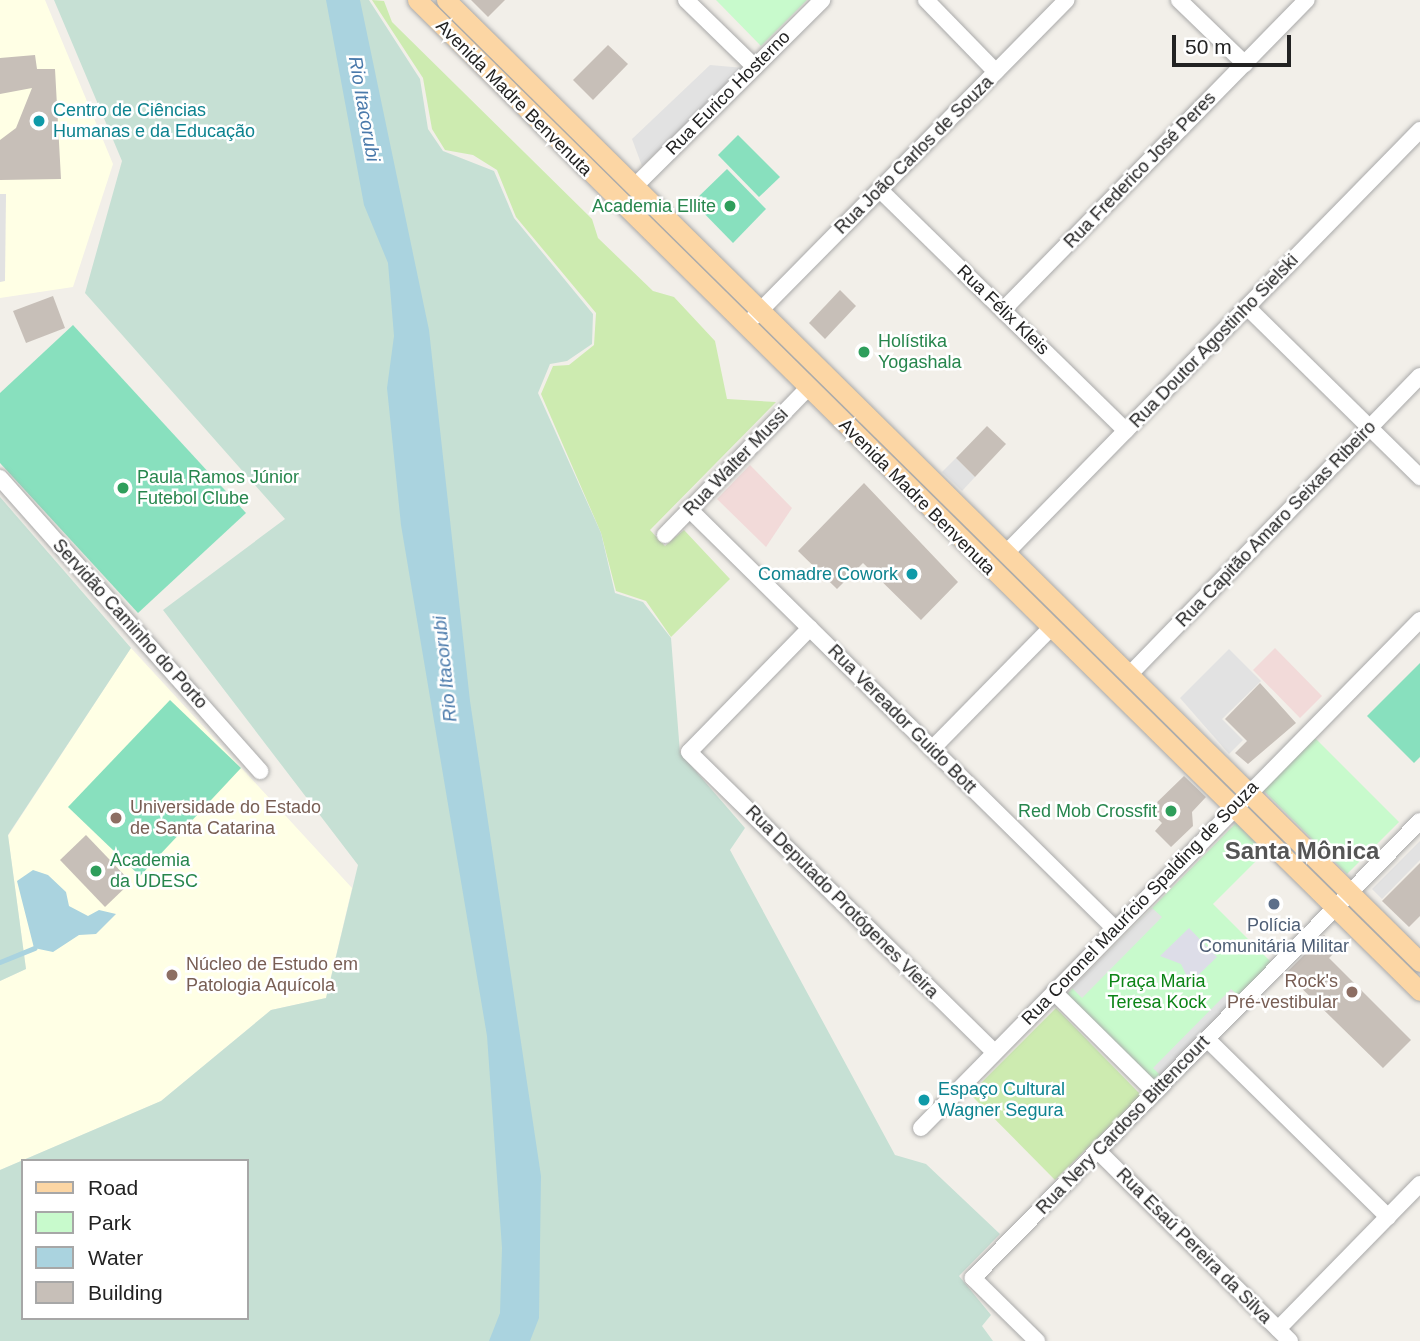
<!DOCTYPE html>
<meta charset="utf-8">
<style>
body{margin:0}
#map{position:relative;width:1420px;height:1341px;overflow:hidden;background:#f2efe9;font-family:Helvetica,sans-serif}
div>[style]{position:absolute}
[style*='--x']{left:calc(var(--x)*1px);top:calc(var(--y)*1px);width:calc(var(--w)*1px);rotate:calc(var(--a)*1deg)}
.commercial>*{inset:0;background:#f2dad9}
.education>*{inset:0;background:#ffffe5}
.grass>*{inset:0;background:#cdebb0}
.wetland>*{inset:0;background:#c6e0d4}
.park>*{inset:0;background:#c8facc}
.pitch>*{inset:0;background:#88e0be}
.parking>*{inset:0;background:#e2e2e2}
.plaza>*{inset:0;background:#dddde8}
.water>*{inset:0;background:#aad3df}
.stream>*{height:4.5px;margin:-2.25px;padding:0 2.25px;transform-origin:2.25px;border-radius:2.25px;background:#aad3df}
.building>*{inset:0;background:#c7bfb8}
.roads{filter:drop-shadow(0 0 2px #a9a9a9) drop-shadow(0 0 2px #a9a9a9)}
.minor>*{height:16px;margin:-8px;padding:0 8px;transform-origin:8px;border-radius:8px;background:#fff}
.major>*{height:19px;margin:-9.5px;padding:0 9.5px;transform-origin:9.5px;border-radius:9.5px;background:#fcd6a4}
.dots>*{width:19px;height:19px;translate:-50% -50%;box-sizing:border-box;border:4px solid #fff;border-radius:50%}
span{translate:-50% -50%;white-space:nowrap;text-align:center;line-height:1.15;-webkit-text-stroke:5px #fff;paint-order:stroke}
.street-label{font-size:18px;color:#222}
.culture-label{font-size:18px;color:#0d838f}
.left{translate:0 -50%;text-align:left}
.right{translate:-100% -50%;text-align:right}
.leisure-label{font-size:18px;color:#27864d}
.education-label{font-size:18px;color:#785e54}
.service-label{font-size:18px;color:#4e5e75}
.park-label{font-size:18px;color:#0c8416}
.water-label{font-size:19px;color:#4a7aab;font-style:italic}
.district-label{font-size:24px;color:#555;font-weight:700}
.legend{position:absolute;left:21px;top:1159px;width:228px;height:161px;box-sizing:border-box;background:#fff;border:2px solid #a7a7a7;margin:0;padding:9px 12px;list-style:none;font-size:21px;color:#222}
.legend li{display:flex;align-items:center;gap:14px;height:35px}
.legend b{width:35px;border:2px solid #a7a7a7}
.scale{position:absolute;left:1172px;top:35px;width:119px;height:32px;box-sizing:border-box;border:4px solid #222;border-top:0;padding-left:9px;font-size:21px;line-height:24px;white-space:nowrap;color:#222;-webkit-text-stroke:5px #fff;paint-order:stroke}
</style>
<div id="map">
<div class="commercial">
<div style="clip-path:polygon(750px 465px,792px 508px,766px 547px,717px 499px)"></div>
<div style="clip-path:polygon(1275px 648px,1322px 696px,1300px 718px,1253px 670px)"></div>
</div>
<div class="education">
<div style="clip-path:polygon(0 0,45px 0,113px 164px,73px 287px,0 298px)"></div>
<div style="clip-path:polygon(131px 648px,352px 888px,326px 998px,271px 1010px,161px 1101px,0 1170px,0 981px,26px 969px,8px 836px)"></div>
</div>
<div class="grass">
<div style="clip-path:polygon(372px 0,384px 1px,392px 22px,592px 219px,598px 238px,653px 291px,674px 297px,715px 341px,727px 399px,776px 402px,650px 530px,665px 546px,684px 530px,730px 579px,671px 637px,646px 601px,616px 591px,601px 533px,541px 394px,553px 366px,569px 365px,594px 345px,596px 313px,516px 217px,497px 170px,473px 155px,445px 150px,432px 129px,423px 78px)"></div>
<div style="clip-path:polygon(1056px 1008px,1141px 1095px,1055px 1180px,970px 1094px)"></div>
</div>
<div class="wetland">
<div style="clip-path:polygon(evenodd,54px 0,369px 0,420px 79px,428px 129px,443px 151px,494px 171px,514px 218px,593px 314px,592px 344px,567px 361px,550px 364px,538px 393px,601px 533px,615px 593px,643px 602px,671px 638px,680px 753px,745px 828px,730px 850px,895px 1155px,926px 1164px,1000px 1234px,959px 1276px,991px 1315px,982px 1326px,993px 1341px,0 1341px,0 1170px,161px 1101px,271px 1010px,326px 998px,358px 865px,163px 610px,285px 519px,85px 293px,122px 161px,54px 0,23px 1161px,247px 1161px,247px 1318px,23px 1318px,23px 1161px)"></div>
<div style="clip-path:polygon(0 497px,131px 648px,8px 835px,26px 969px,0 981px)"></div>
</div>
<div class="park">
<div style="clip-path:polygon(716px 0,807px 0,761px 46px)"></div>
<div style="clip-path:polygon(1315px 738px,1399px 822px,1347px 874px,1263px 790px)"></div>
<div style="clip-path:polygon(1236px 823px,1265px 852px,1213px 904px,1274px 965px,1157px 1083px,1067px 994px)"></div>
</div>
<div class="pitch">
<div style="clip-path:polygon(738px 135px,780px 177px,759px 197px,718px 155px)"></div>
<div style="clip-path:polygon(727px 169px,766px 209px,733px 243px,693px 202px)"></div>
<div style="clip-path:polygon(73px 325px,246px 513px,138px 613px,0 463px,0 393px)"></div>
<div style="clip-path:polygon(1420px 663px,1420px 757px,1414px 763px,1367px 716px)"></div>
<div style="clip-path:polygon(170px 700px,241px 768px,140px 876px,68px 807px)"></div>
</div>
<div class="parking">
<div style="clip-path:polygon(710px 65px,744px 68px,642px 166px,632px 139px)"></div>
<div style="clip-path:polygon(0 194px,6px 194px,5px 281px,0 282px)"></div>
<div style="clip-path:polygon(956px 458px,975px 477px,962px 491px,942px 472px)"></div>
<div style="clip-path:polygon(1229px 649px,1261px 681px,1222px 719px,1243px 740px,1229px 754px,1180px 698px)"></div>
<div style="clip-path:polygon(1420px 841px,1420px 860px,1382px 899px,1372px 889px)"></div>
<div style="clip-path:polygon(1152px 908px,1162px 917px,1082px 998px,1072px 988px)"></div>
<div style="clip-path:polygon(1231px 989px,1241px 998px,1162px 1077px,1153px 1068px)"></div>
</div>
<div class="plaza">
<div style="clip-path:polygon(1189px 928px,1217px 957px,1190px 983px,1181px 964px,1160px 956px)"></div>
</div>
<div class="water">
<div style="clip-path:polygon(326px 0,360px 0,429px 330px,470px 701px,541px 1176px,539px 1318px,530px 1341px,489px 1341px,500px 1313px,502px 1248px,487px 1036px,401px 525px,387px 388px,394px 336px,388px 263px,364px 205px)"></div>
<div style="clip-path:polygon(33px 870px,48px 875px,66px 892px,69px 906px,88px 916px,99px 910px,116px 914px,96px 934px,79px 935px,53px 952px,34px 948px,17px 881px)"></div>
</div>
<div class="stream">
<div style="--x:0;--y:962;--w:37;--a:-22"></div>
</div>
<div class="building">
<div style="clip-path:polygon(471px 0,505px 0,488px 17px)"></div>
<div style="clip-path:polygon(608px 45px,628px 64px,593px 100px,573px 80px)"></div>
<div style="clip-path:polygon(35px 55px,37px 69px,55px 69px,61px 179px,0 180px,0 140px,16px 128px,32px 88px,0 94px,0 58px)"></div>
<div style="clip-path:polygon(840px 290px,856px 306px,825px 339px,809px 323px)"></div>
<div style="clip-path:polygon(53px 296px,65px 328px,26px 343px,13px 311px)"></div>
<div style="clip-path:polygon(987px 426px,1006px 444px,975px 477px,956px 458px)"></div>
<div style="clip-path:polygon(864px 483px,958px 582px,921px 620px,863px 563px,837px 589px,798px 551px)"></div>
<div style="clip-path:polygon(1260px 683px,1296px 723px,1248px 764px,1235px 753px,1247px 741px,1225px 719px)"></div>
<div style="clip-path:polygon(1184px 776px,1206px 797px,1192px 812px,1193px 826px,1171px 847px,1155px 831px,1162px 823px,1149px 810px)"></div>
<div style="clip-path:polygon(86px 835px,131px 882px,105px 907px,60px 860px)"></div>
<div style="clip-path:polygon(1420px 863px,1420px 916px,1409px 927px,1382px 901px)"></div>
<div style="clip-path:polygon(1324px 935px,1338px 949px,1329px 958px,1411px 1040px,1383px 1068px,1286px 973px)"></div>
</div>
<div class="roads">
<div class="minor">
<div style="--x:686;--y:0;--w:96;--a:44.2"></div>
<div style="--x:926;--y:0;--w:100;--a:45.8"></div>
<div style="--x:1179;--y:0;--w:92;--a:44.1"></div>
<div style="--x:635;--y:186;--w:264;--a:-44.8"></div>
<div style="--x:880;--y:190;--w:344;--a:44.4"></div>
<div style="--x:1247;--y:307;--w:243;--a:44.5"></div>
<div style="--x:1003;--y:310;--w:434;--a:-45.6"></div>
<div style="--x:754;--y:317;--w:445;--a:-45.4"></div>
<div style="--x:0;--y:478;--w:392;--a:48.4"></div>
<div style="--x:689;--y:509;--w:598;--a:44.59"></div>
<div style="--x:665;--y:535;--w:204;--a:-45.8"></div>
<div style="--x:1008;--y:551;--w:589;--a:-45.62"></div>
<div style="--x:810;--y:628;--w:173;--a:134.3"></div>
<div style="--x:689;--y:752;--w:428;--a:44.5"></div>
<div style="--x:1132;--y:672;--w:413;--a:-45.8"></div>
<div style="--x:932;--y:749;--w:168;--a:-45.5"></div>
<div style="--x:1054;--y:992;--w:142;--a:44.7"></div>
<div style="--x:1207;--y:1039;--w:254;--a:44.5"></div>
<div style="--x:921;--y:1128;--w:712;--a:-45.51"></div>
<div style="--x:1098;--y:1151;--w:270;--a:44.7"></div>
<div style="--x:1278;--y:1329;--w:203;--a:-45.6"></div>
<div style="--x:1037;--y:1341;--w:90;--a:-135.5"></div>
<div style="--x:973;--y:1278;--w:639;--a:-45.63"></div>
</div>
<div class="major">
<div style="--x:417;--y:0;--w:1410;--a:44.66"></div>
<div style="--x:446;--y:0;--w:1369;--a:44.64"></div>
</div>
</div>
<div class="dots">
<div style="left:39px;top:121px;background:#0f9aa8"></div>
<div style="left:730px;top:206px;background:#2e9e5b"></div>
<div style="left:864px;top:352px;background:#2e9e5b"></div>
<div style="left:123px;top:488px;background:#2e9e5b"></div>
<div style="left:912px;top:574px;background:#0f9aa8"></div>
<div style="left:1171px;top:811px;background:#2e9e5b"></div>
<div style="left:116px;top:818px;background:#8d6e63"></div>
<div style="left:96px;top:871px;background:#2e9e5b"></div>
<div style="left:1274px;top:904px;background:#5c6f8a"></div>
<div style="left:172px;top:975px;background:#8d6e63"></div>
<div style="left:1352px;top:992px;background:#8d6e63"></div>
<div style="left:924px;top:1100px;background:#0f9aa8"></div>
</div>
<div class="street-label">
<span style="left:728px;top:93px;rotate:-45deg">Rua Eurico Hosterno</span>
<span style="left:514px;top:98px;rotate:45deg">Avenida Madre Benvenuta</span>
<span style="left:914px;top:155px;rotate:-45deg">Rua João Carlos de Souza</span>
<span style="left:1140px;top:170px;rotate:-46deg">Rua Frederico José Peres</span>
<span style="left:1003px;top:310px;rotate:44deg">Rua Félix Kleis</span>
<span style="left:1214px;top:341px;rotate:-46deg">Rua Doutor Agostinho Sielski</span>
<span style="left:736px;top:462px;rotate:-46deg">Rua Walter Mussi</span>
<span style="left:917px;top:497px;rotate:45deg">Avenida Madre Benvenuta</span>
<span style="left:1276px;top:524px;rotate:-46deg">Rua Capitão Amaro Seixas Ribeiro</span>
<span style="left:130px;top:624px;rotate:48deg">Servidão Caminho do Porto</span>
<span style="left:902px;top:719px;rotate:45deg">Rua Vereador Guido Bott</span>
<span style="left:842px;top:902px;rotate:45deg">Rua Deputado Protógenes Vieira</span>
<span style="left:1140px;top:903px;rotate:-46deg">Rua Coronel Maurício Spalding de Souza</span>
<span style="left:1123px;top:1125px;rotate:-46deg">Rua Nery Cardoso Bittencourt</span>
<span style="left:1194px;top:1246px;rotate:45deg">Rua Esaú Pereira da Silva</span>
</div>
<div class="culture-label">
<span class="left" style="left:53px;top:121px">Centro de Ciências<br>Humanas e da Educação</span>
<span class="right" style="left:898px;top:574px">Comadre Cowork</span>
<span class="left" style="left:938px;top:1100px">Espaço Cultural<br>Wagner Segura</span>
</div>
<div class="leisure-label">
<span class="right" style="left:716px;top:206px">Academia Ellite</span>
<span class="left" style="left:878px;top:352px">Holístika<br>Yogashala</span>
<span class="left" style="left:137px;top:488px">Paula Ramos Júnior<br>Futebol Clube</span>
<span class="right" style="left:1157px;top:811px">Red Mob Crossfit</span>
<span class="left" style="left:110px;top:871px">Academia<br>da UDESC</span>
</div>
<div class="education-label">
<span class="left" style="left:130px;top:818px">Universidade do Estado<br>de Santa Catarina</span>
<span class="left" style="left:186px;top:975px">Núcleo de Estudo em<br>Patologia Aquícola</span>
<span class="right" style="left:1338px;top:992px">Rock's<br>Pré-vestibular</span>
</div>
<div class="service-label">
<span style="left:1274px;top:936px">Polícia<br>Comunitária Militar</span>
</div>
<div class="park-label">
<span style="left:1157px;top:992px">Praça Maria<br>Teresa Kock</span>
</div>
<div class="water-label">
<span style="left:364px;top:109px;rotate:80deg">Rio Itacorubi</span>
<span style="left:445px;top:669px;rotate:-96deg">Rio Itacorubi</span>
</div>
<div class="district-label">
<span style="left:1302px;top:851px">Santa Mônica</span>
</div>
<ul class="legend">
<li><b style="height:9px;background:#fcd6a4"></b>Road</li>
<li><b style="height:19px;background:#c8facc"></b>Park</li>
<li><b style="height:19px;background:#aad3df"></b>Water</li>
<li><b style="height:19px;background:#c7bfb8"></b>Building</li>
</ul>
<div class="scale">50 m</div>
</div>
